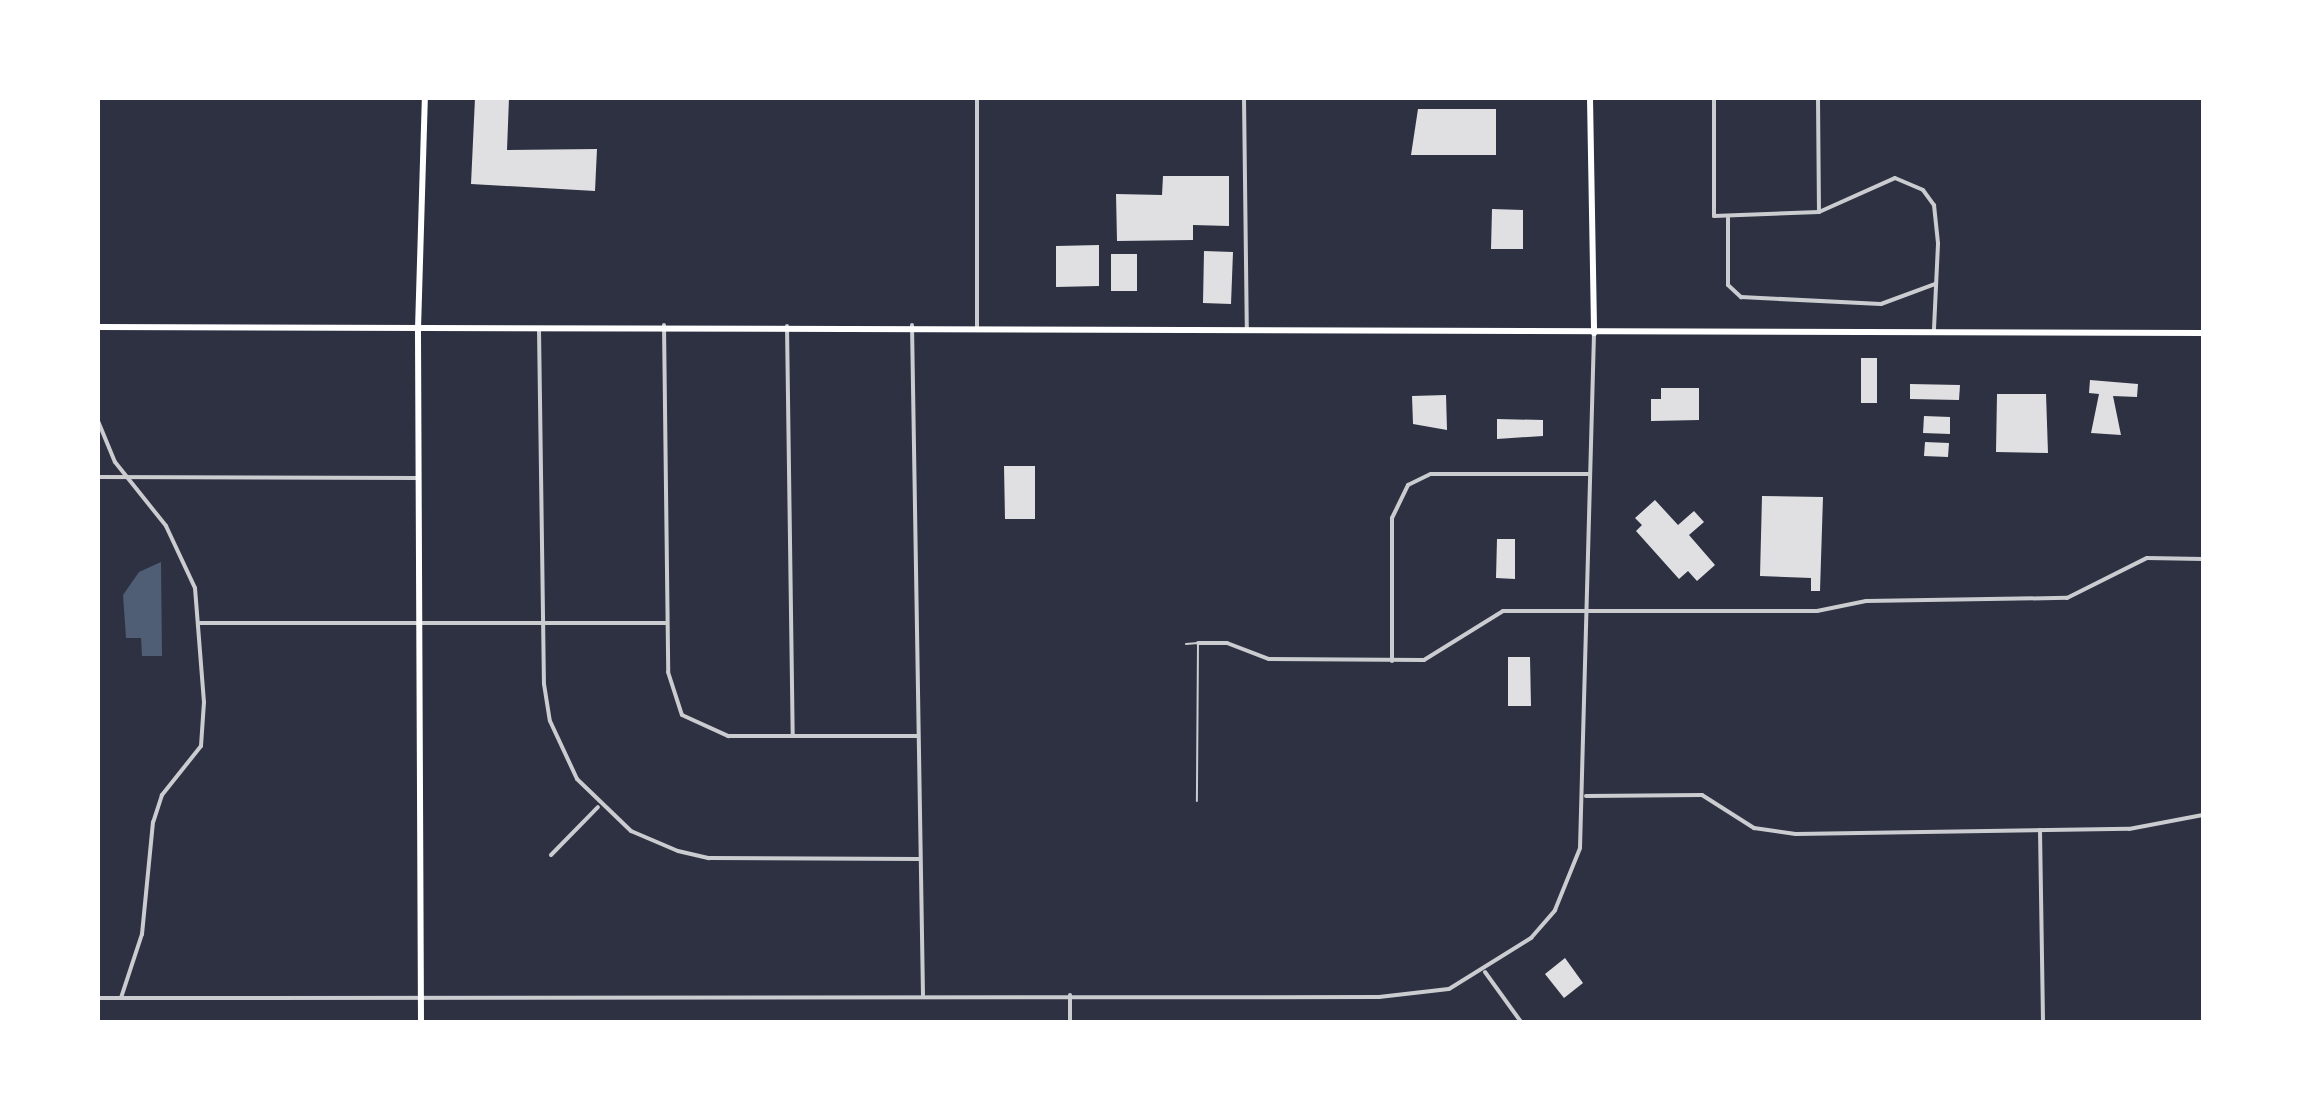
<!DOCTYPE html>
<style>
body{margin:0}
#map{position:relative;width:2301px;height:1120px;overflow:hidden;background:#2d3142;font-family:Overpass,sans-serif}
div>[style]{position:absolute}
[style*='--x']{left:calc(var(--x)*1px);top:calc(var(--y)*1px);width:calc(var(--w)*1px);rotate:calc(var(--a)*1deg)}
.water>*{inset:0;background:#4f5d75}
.building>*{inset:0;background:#e0e0e3}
.service>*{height:2px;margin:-1px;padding:0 1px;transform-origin:1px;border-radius:1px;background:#caccd0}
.minor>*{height:4px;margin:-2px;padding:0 2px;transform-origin:2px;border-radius:2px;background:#caccd0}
.secondary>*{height:6px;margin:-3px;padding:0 3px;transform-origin:3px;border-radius:3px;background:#fff}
.primary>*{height:6px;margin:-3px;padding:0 3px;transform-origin:3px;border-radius:3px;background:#fff}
span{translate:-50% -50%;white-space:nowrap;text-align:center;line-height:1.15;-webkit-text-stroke:6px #fff;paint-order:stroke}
.frame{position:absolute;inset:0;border:100px solid #fff;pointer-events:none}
</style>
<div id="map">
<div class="water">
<div style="clip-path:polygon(161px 562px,162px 656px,142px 656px,141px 638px,126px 638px,123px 595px,139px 572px)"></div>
</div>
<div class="building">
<div style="clip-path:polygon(475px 98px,509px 98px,507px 150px,597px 149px,595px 191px,471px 184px)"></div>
<div style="clip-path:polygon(1418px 109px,1496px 109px,1496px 155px,1411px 155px)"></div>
<div style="clip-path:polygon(1163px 176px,1229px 176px,1229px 226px,1193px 225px,1193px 240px,1117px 241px,1116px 194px,1162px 195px)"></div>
<div style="clip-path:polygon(1492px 209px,1523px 210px,1523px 249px,1491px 249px)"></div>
<div style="clip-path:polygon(1099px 245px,1099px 286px,1056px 287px,1056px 246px)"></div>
<div style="clip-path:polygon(1204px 251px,1233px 252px,1231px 304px,1203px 303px)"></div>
<div style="clip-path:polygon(1111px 254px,1137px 254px,1137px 291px,1111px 291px)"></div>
<div style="clip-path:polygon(1861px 358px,1877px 358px,1877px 403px,1861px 403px)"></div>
<div style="clip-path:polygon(2090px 380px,2138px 384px,2137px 397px,2113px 396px,2121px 435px,2091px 433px,2099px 394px,2089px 393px)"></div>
<div style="clip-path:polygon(1910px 384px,1960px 385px,1959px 400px,1910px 399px)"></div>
<div style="clip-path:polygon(1661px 388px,1699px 388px,1699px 420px,1651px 421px,1651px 399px,1661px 399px)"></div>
<div style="clip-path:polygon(1997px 394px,2046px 394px,2048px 453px,1996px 452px)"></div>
<div style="clip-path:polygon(1446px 395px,1447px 430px,1413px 424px,1412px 396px)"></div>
<div style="clip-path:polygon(1924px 416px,1950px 417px,1950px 434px,1923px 433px)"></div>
<div style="clip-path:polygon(1497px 419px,1543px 420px,1543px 436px,1497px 439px)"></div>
<div style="clip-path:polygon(1925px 442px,1949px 443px,1948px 457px,1924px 456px)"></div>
<div style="clip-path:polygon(1004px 466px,1035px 466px,1035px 519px,1005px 519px)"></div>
<div style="clip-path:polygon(1762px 496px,1823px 497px,1820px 591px,1811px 591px,1811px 578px,1760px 576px)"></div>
<div style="clip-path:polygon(1655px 500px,1678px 525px,1694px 511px,1704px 522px,1689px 535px,1715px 565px,1697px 581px,1688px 571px,1679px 579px,1636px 531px,1642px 525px,1635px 518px)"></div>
<div style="clip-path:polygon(1497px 539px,1515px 539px,1515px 579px,1496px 578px)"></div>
<div style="clip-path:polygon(1508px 657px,1530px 657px,1531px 706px,1508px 706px)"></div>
<div style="clip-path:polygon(1565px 958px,1583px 983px,1564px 998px,1545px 974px)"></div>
</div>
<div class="service">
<div style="--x:1186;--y:644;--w:12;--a:-5"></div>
<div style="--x:1198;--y:643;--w:158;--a:90.4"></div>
</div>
<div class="minor">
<div style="--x:1244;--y:98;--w:232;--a:89.3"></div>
<div style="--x:1714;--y:98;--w:118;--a:90"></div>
<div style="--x:1714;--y:216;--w:105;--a:-2.2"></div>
<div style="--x:1819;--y:212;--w:83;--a:-24.1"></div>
<div style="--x:1895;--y:178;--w:30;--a:23"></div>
<div style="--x:1923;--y:190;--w:19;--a:54"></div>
<div style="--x:1934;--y:205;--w:39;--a:84"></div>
<div style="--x:1938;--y:244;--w:85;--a:92.7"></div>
<div style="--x:1818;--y:98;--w:114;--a:89.5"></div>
<div style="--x:1728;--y:218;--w:67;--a:90"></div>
<div style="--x:1728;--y:285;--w:18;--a:43"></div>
<div style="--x:1741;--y:297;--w:140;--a:2.9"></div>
<div style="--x:1881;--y:304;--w:58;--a:-20.3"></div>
<div style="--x:664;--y:325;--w:347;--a:89.3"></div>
<div style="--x:668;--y:672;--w:45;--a:72"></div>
<div style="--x:682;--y:715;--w:51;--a:24.5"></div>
<div style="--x:728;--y:736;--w:190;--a:0"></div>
<div style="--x:912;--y:325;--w:670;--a:89.06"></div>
<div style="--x:787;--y:326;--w:410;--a:89.2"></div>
<div style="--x:977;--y:326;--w:228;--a:-90"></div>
<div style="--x:539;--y:329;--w:355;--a:89.2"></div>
<div style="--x:544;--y:684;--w:37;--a:81"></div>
<div style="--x:550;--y:721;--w:64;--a:65"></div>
<div style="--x:577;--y:779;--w:75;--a:43.9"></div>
<div style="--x:631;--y:831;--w:51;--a:23.1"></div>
<div style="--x:678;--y:851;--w:32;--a:13"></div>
<div style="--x:709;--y:858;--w:211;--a:0.3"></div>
<div style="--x:98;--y:421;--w:44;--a:67.5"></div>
<div style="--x:115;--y:462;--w:82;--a:51.4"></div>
<div style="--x:166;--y:526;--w:68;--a:64.9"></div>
<div style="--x:195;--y:588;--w:114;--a:85.5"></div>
<div style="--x:204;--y:702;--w:44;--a:93.9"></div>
<div style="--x:201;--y:746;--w:63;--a:128.5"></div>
<div style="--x:162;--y:795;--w:28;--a:108"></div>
<div style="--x:153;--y:822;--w:113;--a:95.6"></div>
<div style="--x:142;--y:934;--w:67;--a:108.2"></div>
<div style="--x:98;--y:477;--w:320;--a:0.2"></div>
<div style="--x:200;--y:623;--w:467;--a:0"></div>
<div style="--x:1198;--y:643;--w:29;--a:0"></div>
<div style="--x:1227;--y:643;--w:45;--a:20.9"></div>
<div style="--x:1269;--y:659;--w:155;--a:0.4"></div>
<div style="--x:1424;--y:660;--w:93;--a:-31.8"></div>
<div style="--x:1503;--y:611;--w:314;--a:0"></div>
<div style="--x:1817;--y:611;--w:50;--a:-11.5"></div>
<div style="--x:1866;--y:601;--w:201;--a:-0.9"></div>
<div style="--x:2067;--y:598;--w:89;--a:-26.6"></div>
<div style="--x:2147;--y:558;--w:56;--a:1"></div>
<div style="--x:1392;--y:661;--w:143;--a:-90"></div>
<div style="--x:1392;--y:518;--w:37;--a:-64"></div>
<div style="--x:1408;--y:485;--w:25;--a:-26"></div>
<div style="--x:1431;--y:474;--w:159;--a:0"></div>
<div style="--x:1586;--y:796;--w:116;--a:-0.5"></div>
<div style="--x:1702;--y:795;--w:62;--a:32.4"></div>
<div style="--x:1754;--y:828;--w:42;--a:8.1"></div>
<div style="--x:1796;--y:834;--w:333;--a:-0.9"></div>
<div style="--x:2129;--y:829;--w:75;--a:-10.7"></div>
<div style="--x:2040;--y:830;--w:192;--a:89.1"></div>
<div style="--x:551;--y:855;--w:67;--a:-45.6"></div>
<div style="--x:1485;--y:972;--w:62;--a:54.2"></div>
<div style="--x:98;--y:998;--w:1281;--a:-0.04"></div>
<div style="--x:1379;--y:997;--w:70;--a:-6.5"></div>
<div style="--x:1449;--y:989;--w:97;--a:-31.9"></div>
<div style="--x:1531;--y:938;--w:37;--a:-49"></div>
<div style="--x:1555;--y:910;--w:67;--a:-68"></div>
<div style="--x:1580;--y:848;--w:515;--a:-88.44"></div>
<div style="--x:1070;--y:1022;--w:27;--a:-90"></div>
</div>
<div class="secondary">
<div style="--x:421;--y:1022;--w:693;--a:-90.25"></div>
<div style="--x:418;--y:329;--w:231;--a:-88.3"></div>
</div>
<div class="primary">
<div style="--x:1590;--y:98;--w:235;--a:89"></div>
<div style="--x:98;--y:327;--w:2105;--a:0.16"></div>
</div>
<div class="frame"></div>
</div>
